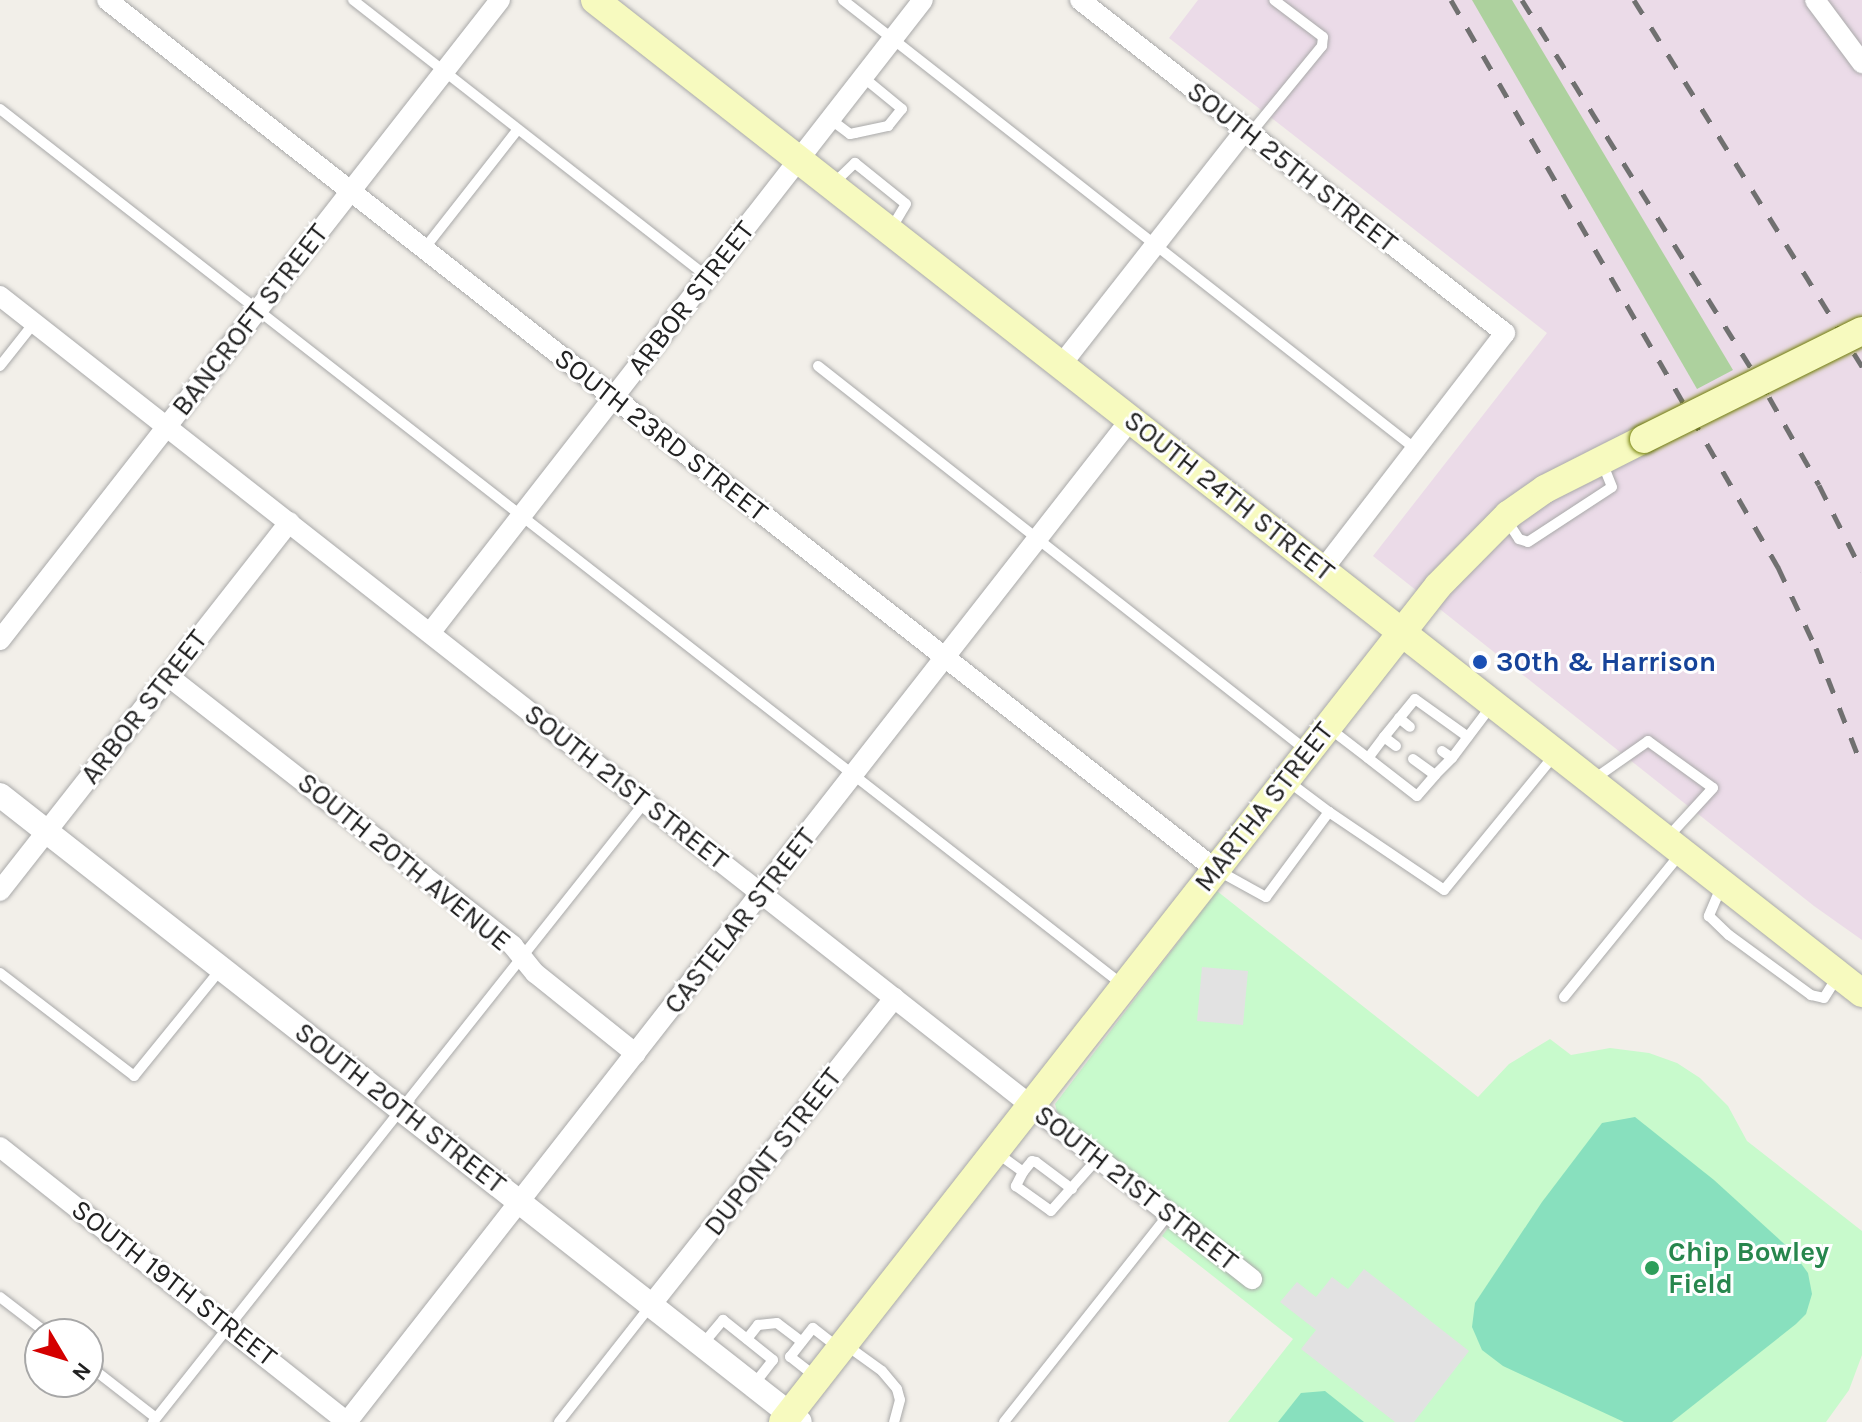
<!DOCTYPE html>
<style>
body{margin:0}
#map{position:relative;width:1862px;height:1422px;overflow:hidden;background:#f2efe9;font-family:Karla,sans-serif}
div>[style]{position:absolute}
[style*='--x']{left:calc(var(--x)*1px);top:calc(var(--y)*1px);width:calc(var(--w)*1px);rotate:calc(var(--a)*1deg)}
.industrial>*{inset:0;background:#ebdbe8}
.forest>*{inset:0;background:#add19e}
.park>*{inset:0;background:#c8facc}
.pitch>*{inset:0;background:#88e0be}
.parking>*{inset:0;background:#e2e2e2}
.roads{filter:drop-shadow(0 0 2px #a9a9a9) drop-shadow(0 0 2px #a9a9a9)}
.service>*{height:10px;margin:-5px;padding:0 5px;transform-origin:5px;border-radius:5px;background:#fff}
.minor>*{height:20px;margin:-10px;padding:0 10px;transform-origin:10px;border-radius:10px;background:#fff}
.tertiary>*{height:24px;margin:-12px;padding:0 12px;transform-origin:12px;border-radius:12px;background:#fff}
.secondary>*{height:28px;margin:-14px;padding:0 14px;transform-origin:14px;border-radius:14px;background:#f7fabf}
.rail>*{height:5px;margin-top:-2.5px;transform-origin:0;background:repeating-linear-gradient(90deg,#707070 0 16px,transparent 0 32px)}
.bridges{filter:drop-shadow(0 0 2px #707d05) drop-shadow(0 0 2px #707d05)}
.secondary-bridge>*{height:28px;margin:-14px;padding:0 14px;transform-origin:14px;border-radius:14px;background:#f7fabf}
.dots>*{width:22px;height:22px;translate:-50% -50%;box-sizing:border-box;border:4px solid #fff;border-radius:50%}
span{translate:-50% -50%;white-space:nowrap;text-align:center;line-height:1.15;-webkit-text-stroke:6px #fff;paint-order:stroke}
.street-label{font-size:28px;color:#222}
.transit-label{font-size:28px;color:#164399;font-weight:700}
.left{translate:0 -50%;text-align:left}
.leisure-label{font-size:28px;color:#27864d;font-weight:700}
.north{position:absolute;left:24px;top:1318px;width:80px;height:80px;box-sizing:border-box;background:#fff;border:2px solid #a7a7a7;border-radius:50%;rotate:128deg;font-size:22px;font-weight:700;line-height:32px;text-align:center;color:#222}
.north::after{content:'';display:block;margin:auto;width:28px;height:36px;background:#d40000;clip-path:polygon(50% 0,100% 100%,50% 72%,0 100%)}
</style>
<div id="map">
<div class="industrial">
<div style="clip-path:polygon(1198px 0,1862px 0,1862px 940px,1814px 906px,1373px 556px,1547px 333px,1169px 38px)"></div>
</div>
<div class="forest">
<div style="clip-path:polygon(1472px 0,1512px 0,1733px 370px,1697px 389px)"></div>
</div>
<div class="park">
<div style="clip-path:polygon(1217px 891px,1478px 1097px,1509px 1064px,1550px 1039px,1571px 1055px,1610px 1048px,1649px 1053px,1677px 1063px,1700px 1078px,1728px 1106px,1747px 1141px,1862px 1231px,1862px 1355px,1849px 1390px,1826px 1422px,1228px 1422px,1293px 1339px,1162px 1236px,1180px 1212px,1057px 1112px,1055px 1104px)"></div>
</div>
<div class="pitch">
<div style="clip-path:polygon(1635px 1117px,1714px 1180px,1792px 1251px,1808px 1273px,1812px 1294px,1806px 1314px,1796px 1324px,1672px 1422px,1624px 1422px,1503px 1366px,1482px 1350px,1472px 1327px,1475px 1303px,1542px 1202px,1602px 1123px)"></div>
<div style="clip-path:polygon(1325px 1391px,1364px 1422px,1278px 1422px,1301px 1393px)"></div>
</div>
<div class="parking">
<div style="clip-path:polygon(1202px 967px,1248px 971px,1243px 1025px,1197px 1021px)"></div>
<div style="clip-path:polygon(1364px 1269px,1469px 1351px,1414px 1422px,1395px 1422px,1301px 1349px,1316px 1330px,1280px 1302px,1297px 1282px,1316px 1297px,1332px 1277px,1348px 1289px)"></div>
</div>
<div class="roads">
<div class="service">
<div style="--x:353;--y:0;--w:450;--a:38"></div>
<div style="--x:843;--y:0;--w:729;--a:38.1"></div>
<div style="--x:0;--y:109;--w:1426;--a:37.96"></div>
<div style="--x:830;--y:119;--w:25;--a:37"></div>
<div style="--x:850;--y:134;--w:5;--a:-11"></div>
<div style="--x:855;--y:133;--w:34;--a:-12"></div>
<div style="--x:888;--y:126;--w:22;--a:-51"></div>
<div style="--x:902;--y:109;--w:50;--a:-140.6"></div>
<div style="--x:1250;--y:134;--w:114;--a:-50.7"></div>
<div style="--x:1322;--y:46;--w:9;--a:-84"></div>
<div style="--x:1323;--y:37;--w:61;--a:-142.9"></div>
<div style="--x:832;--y:185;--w:32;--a:-44"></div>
<div style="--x:855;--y:163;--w:65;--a:38.8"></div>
<div style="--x:906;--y:204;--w:29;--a:121"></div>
<div style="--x:424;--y:249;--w:152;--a:-51.9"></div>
<div style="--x:0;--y:366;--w:55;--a:-51.7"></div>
<div style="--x:818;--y:366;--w:621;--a:38.2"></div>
<div style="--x:1506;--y:519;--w:24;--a:57"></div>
<div style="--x:1519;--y:539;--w:9;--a:18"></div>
<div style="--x:1528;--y:542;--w:100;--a:-33.2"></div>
<div style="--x:1612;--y:487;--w:27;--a:-112"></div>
<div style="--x:1399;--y:718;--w:14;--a:39"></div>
<div style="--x:1329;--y:728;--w:49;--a:37.6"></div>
<div style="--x:1384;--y:737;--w:26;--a:127"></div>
<div style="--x:1368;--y:758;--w:62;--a:37.8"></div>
<div style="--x:1417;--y:796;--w:28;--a:-49"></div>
<div style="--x:1396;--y:746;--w:15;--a:-143"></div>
<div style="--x:1384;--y:737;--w:49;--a:-50.8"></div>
<div style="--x:1415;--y:699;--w:65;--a:35.6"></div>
<div style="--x:1442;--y:751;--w:12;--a:35"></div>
<div style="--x:1452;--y:758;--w:66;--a:-53"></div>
<div style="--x:1413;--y:759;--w:27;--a:36"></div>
<div style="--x:1435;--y:775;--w:24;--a:-45"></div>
<div style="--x:1594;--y:779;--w:66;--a:-35.1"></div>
<div style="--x:1648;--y:741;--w:80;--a:35.9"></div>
<div style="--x:1713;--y:788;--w:67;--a:132.6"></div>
<div style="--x:1329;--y:812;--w:139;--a:34.1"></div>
<div style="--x:1444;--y:890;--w:177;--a:-50.7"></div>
<div style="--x:1217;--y:870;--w:56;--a:28.9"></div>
<div style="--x:1266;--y:897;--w:106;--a:-53.5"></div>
<div style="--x:1329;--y:812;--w:50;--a:-143.1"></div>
<div style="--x:1722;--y:885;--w:34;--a:113"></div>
<div style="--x:1709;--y:916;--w:28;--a:44"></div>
<div style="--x:1729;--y:935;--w:102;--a:36.2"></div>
<div style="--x:1811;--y:995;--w:13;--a:13"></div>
<div style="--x:1824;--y:998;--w:25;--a:-58"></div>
<div style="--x:0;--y:973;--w:169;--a:37.5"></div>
<div style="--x:134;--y:1076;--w:136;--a:-50.9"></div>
<div style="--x:1564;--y:997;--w:186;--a:-50.9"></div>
<div style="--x:997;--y:1153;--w:32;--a:36"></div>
<div style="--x:1023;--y:1172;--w:16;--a:117"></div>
<div style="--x:1016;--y:1186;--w:43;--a:35.5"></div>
<div style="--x:1051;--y:1211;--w:71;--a:-48.4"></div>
<div style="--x:1023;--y:1172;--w:14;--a:-51"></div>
<div style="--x:1032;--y:1161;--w:4;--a:14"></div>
<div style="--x:1036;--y:1162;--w:45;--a:36.9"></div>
<div style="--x:0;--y:1297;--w:61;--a:37.6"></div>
<div style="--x:747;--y:1339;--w:18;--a:-52"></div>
<div style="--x:758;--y:1325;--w:19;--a:-6"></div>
<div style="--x:777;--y:1323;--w:31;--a:37"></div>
<div style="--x:702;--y:1345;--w:33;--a:-50"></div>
<div style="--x:723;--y:1320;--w:64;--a:38.7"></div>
<div style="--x:773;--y:1360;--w:31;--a:128"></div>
<div style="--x:846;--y:1345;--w:44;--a:35.8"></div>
<div style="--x:882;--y:1371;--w:23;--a:50"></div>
<div style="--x:897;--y:1389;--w:11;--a:75"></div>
<div style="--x:900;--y:1400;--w:23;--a:105"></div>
<div style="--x:88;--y:1365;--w:86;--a:37.9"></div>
<div style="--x:816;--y:1377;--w:33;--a:-142"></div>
<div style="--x:790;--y:1357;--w:37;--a:-52"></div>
<div style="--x:813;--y:1328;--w:34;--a:38"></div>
<div style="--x:153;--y:1422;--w:791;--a:-51.57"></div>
<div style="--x:559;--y:1422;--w:149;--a:-51.8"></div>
<div style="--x:1004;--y:1422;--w:265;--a:-51.6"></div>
</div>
<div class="minor">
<div style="--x:107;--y:0;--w:1408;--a:38.11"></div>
<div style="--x:1080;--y:0;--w:540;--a:38.08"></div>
<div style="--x:1505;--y:333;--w:298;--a:127.6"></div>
<div style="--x:1815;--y:0;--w:79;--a:53.3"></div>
<div style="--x:0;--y:296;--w:1592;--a:38.14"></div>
<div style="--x:1061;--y:365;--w:298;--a:-51.9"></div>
<div style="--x:430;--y:633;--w:802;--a:-52.09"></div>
<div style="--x:0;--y:640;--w:812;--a:-52"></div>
<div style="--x:168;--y:676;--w:438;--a:38"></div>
<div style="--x:513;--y:946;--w:35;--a:51"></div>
<div style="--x:535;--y:973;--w:129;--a:38.7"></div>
<div style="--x:0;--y:891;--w:469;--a:-51.9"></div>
<div style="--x:0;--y:1147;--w:443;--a:38.4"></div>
<div style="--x:651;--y:1305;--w:392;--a:-51.6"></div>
<div style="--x:347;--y:1422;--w:1273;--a:-51.99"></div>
</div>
<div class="tertiary">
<div style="--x:0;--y:795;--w:1016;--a:38.09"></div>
</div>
<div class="secondary">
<div style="--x:595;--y:0;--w:1610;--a:38.09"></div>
<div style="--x:783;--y:1422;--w:1062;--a:-51.92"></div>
<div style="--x:1438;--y:586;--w:100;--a:-45.4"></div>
<div style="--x:1508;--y:515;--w:45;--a:-35.1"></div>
<div style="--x:1545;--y:489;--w:111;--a:-26.8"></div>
</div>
</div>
<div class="rail">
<div style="--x:1451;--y:0;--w:655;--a:60.03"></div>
<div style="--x:1778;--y:567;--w:89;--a:64.9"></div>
<div style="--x:1816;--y:648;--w:127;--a:68.7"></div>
<div style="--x:1522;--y:0;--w:468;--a:58.1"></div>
<div style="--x:1769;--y:397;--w:101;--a:60.4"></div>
<div style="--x:1819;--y:485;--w:96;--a:63.4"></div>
<div style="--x:1634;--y:0;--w:432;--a:58.1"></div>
</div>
<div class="bridges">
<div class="secondary-bridge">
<div style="--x:1644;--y:439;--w:243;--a:-26.4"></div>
</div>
</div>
<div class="dots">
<div style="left:1480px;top:662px;background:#1a4fb4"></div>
<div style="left:1652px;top:1268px;background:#2e9e5b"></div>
</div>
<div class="street-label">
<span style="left:1292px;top:167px;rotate:38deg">SOUTH 25TH STREET</span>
<span style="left:691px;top:298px;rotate:-52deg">ARBOR STREET</span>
<span style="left:250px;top:320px;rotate:-52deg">BANCROFT STREET</span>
<span style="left:661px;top:435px;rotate:38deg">SOUTH 23RD STREET</span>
<span style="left:1229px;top:496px;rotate:38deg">SOUTH 24TH STREET</span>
<span style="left:144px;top:707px;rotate:-52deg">ARBOR STREET</span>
<span style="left:626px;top:787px;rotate:38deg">SOUTH 21ST STREET</span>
<span style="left:1264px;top:807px;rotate:-52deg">MARTHA STREET</span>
<span style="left:404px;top:862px;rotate:39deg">SOUTH 20TH AVENUE</span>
<span style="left:740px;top:921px;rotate:-52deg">CASTELAR STREET</span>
<span style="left:400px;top:1108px;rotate:38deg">SOUTH 20TH STREET</span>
<span style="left:773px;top:1152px;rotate:-52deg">DUPONT STREET</span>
<span style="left:1136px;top:1188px;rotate:38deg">SOUTH 21ST STREET</span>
<span style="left:174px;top:1283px;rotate:38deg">SOUTH 19TH STREET</span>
</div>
<div class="transit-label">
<span class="left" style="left:1496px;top:662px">30th &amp; Harrison</span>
</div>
<div class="leisure-label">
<span class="left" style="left:1668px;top:1268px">Chip Bowley<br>Field</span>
</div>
<div class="north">N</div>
</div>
